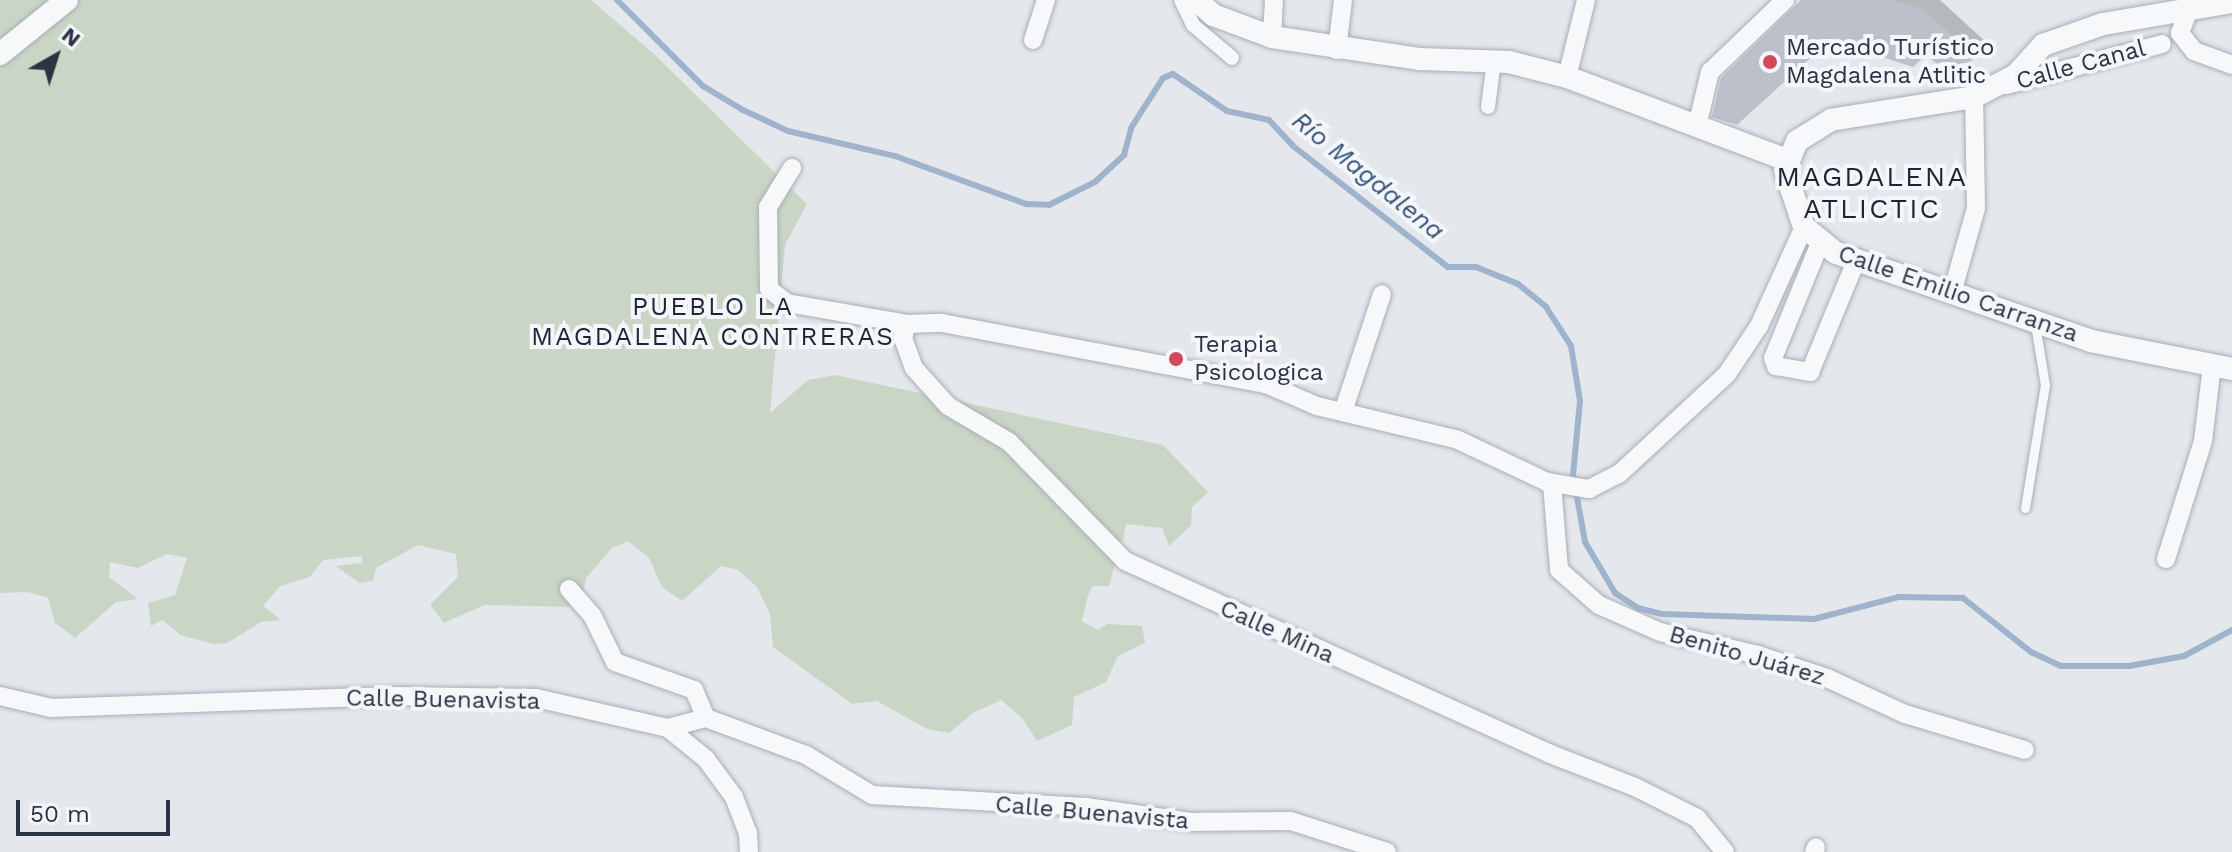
<!DOCTYPE html>
<meta charset="utf-8">
<style>
body{margin:0}
#map{position:relative;width:2232px;height:852px;overflow:hidden;background:#e4e7ec;font-family:"Work Sans",sans-serif}
div>[style]{position:absolute}
[style*='--x']{left:calc(var(--x)*1px);top:calc(var(--y)*1px);width:calc(var(--w)*1px);rotate:calc(var(--a)*1deg)}
.green>*{inset:0;background:#c9d6c5}
.shadow>*{inset:0;background:#0003}
.stream>*{height:6px;margin:-3px;padding:0 3px;transform-origin:3px;border-radius:3px;background:#9fb4cc}
.building>*{inset:0;background:#bbc0ca}
.roads{filter:drop-shadow(0 0 2px #a9aeb7) drop-shadow(0 0 2px #a9aeb7)}
.service>*{height:9px;margin:-4.5px;padding:0 4.5px;transform-origin:4.5px;border-radius:4.5px;background:#f7f8fa}
.pedestrian>*{height:14px;margin:-7px;padding:0 7px;transform-origin:7px;border-radius:7px;background:#f7f8fa}
.minor>*{height:18px;margin:-9px;padding:0 9px;transform-origin:9px;border-radius:9px;background:#f7f8fa}
.tertiary>*{height:22px;margin:-11px;padding:0 11px;transform-origin:11px;border-radius:11px;background:#f7f8fa}
.dots>*{width:22px;height:22px;translate:-50% -50%;box-sizing:border-box;border:4px solid #f4f6f9;border-radius:50%}
span{translate:-50% -50%;white-space:nowrap;text-align:center;line-height:1.15;-webkit-text-stroke:8px #f4f6f9;paint-order:stroke}
.poi-label{font-size:24px;color:#2b3445}
.left{translate:0 -50%;text-align:left}
.street-label{font-size:24px;color:#2b3445}
.water-label{font-size:26px;color:#34527a;font-style:italic}
.neighbourhood-label{font-size:26px;color:#1d2536;letter-spacing:2px}
.quarter-label{font-size:28px;color:#1d2536;letter-spacing:2px}
.north{position:absolute;left:16px;top:16px;width:80px;height:80px;-webkit-text-stroke:6px #f4f6f9;paint-order:stroke;rotate:39deg;font-size:22px;font-weight:700;line-height:32px;text-align:center;color:#2b3445}
.north::after{content:'';display:block;margin:auto;width:28px;height:36px;background:#2b3445;clip-path:polygon(50% 0,100% 100%,50% 72%,0 100%)}
.scale{position:absolute;left:16px;top:800px;width:154px;height:36px;box-sizing:border-box;border:4px solid #2b3445;border-top:0;padding-left:10px;font-size:24px;line-height:28px;white-space:nowrap;color:#2b3445;-webkit-text-stroke:6px #f4f6f9;paint-order:stroke}
</style>
<div id="map">
<div class="green">
<div style="clip-path:polygon(0 0,591px 0,655px 55px,807px 204px,785px 245px,770px 413px,808px 380px,835px 375px,1163px 445px,1208px 492px,1192px 507px,1191px 525px,1169px 546px,1162px 528px,1126px 524px,1123px 540px,1104px 547px,1115px 563px,1109px 586px,1093px 586px,1088px 595px,1082px 621px,1098px 630px,1107px 624px,1142px 626px,1145px 643px,1118px 656px,1106px 682px,1074px 697px,1072px 725px,1037px 741px,1022px 718px,1001px 700px,973px 713px,949px 733px,927px 729px,877px 701px,852px 704px,773px 647px,770px 615px,757px 587px,738px 570px,721px 566px,682px 601px,662px 587px,649px 558px,628px 541px,612px 548px,586px 578px,580px 607px,484px 605px,444px 623px,430px 605px,458px 577px,456px 554px,418px 545px,376px 568px,373px 581px,359px 583px,336px 566px,362px 563px,362px 556px,323px 560px,310px 577px,280px 586px,263px 606px,281px 620px,261px 622px,227px 643px,213px 644px,180px 635px,163px 620px,151px 626px,148px 603px,175px 595px,187px 558px,167px 554px,138px 568px,110px 562px,109px 577px,138px 599px,116px 602px,75px 638px,55px 623px,48px 598px,28px 592px,0 593px)"></div>
</div>
<div class="shadow">
<div style="clip-path:polygon(1804px 0,1940px 0,1987px 43px,1974px 56px,1926px 53px)"></div>
</div>
<div class="stream">
<div style="--x:617;--y:0;--w:122;--a:45"></div>
<div style="--x:703;--y:86;--w:47;--a:31"></div>
<div style="--x:743;--y:110;--w:50;--a:25"></div>
<div style="--x:788;--y:131;--w:110;--a:13.2"></div>
<div style="--x:895;--y:156;--w:140;--a:20.1"></div>
<div style="--x:1026;--y:204;--w:23;--a:2"></div>
<div style="--x:1049;--y:205;--w:51;--a:-26.6"></div>
<div style="--x:1095;--y:182;--w:40;--a:-43"></div>
<div style="--x:1124;--y:155;--w:28;--a:-75"></div>
<div style="--x:1131;--y:128;--w:59;--a:-57.4"></div>
<div style="--x:1163;--y:78;--w:11;--a:-22"></div>
<div style="--x:1173;--y:74;--w:65;--a:34.4"></div>
<div style="--x:1227;--y:111;--w:43;--a:12.1"></div>
<div style="--x:1269;--y:120;--w:35;--a:47"></div>
<div style="--x:1293;--y:146;--w:197;--a:38"></div>
<div style="--x:1448;--y:267;--w:28;--a:0"></div>
<div style="--x:1476;--y:267;--w:45;--a:22"></div>
<div style="--x:1518;--y:284;--w:36;--a:39"></div>
<div style="--x:1546;--y:307;--w:46;--a:57.3"></div>
<div style="--x:1571;--y:346;--w:56;--a:80.7"></div>
<div style="--x:1580;--y:401;--w:74;--a:95.4"></div>
<div style="--x:1573;--y:475;--w:68;--a:79.8"></div>
<div style="--x:1585;--y:542;--w:59;--a:59.5"></div>
<div style="--x:1615;--y:593;--w:27;--a:33"></div>
<div style="--x:1638;--y:608;--w:25;--a:14"></div>
<div style="--x:1662;--y:614;--w:152;--a:1.9"></div>
<div style="--x:1814;--y:619;--w:88;--a:-14.5"></div>
<div style="--x:1899;--y:597;--w:64;--a:0.9"></div>
<div style="--x:1963;--y:598;--w:87;--a:38.5"></div>
<div style="--x:2031;--y:652;--w:33;--a:25"></div>
<div style="--x:2061;--y:666;--w:68;--a:0"></div>
<div style="--x:2129;--y:666;--w:56;--a:-10.3"></div>
<div style="--x:2184;--y:656;--w:55;--a:-28.4"></div>
</div>
<div class="building">
<div style="clip-path:polygon(1801px 0,1890px 0,1923px 9px,1976px 57px,1952px 76px,1926px 55px,1913px 67px,1830px 40px,1737px 125px,1712px 117px,1721px 78px)"></div>
</div>
<div class="roads">
<div class="service">
<div style="--x:2025;--y:508;--w:125;--a:-80.8"></div>
<div style="--x:2045;--y:385;--w:62;--a:-99.3"></div>
</div>
<div class="pedestrian">
<div style="--x:1181;--y:0;--w:28;--a:64"></div>
<div style="--x:1193;--y:25;--w:51;--a:40.2"></div>
<div style="--x:1488;--y:107;--w:46;--a:-82.6"></div>
</div>
<div class="minor">
<div style="--x:2190;--y:7;--w:28;--a:111"></div>
<div style="--x:2180;--y:33;--w:23;--a:52"></div>
<div style="--x:2194;--y:51;--w:40;--a:20.2"></div>
<div style="--x:1272;--y:37;--w:37;--a:-87"></div>
<div style="--x:1033;--y:40;--w:42;--a:-72"></div>
<div style="--x:1337;--y:50;--w:50;--a:-83.2"></div>
<div style="--x:1567;--y:77;--w:79;--a:-76.1"></div>
<div style="--x:2006;--y:85;--w:161;--a:-14.7"></div>
<div style="--x:1697;--y:126;--w:56;--a:-76.5"></div>
<div style="--x:1710;--y:72;--w:104;--a:-43.8"></div>
<div style="--x:792;--y:168;--w:46;--a:121.6"></div>
<div style="--x:768;--y:207;--w:82;--a:89.3"></div>
<div style="--x:769;--y:289;--w:23;--a:38"></div>
<div style="--x:787;--y:303;--w:122;--a:9.9"></div>
<div style="--x:907;--y:324;--w:35;--a:-2"></div>
<div style="--x:942;--y:323;--w:330;--a:10.7"></div>
<div style="--x:1266;--y:384;--w:56;--a:23.3"></div>
<div style="--x:1317;--y:406;--w:143;--a:13.4"></div>
<div style="--x:1456;--y:439;--w:101;--a:25.3"></div>
<div style="--x:1547;--y:482;--w:43;--a:9.5"></div>
<div style="--x:1589;--y:489;--w:34;--a:-27"></div>
<div style="--x:1619;--y:474;--w:147;--a:-42.8"></div>
<div style="--x:1727;--y:374;--w:58;--a:-56.3"></div>
<div style="--x:1759;--y:326;--w:109;--a:-65.6"></div>
<div style="--x:1820;--y:243;--w:124;--a:112.2"></div>
<div style="--x:1773;--y:358;--w:9;--a:69"></div>
<div style="--x:1776;--y:366;--w:35;--a:10"></div>
<div style="--x:1810;--y:372;--w:120;--a:-67.5"></div>
<div style="--x:1952;--y:293;--w:88;--a:-74.2"></div>
<div style="--x:1976;--y:208;--w:111;--a:-91"></div>
<div style="--x:907;--y:324;--w:15;--a:106"></div>
<div style="--x:903;--y:338;--w:32;--a:70"></div>
<div style="--x:914;--y:368;--w:51;--a:48.2"></div>
<div style="--x:948;--y:406;--w:71;--a:30.5"></div>
<div style="--x:1009;--y:442;--w:166;--a:45.7"></div>
<div style="--x:1125;--y:561;--w:465;--a:24.4"></div>
<div style="--x:1548;--y:753;--w:93;--a:21.3"></div>
<div style="--x:1635;--y:787;--w:69;--a:26.6"></div>
<div style="--x:1697;--y:818;--w:44;--a:50.5"></div>
<div style="--x:1343;--y:412;--w:124;--a:-71.7"></div>
<div style="--x:1552;--y:484;--w:86;--a:85.3"></div>
<div style="--x:1559;--y:570;--w:53;--a:41.2"></div>
<div style="--x:1599;--y:605;--w:67;--a:23.9"></div>
<div style="--x:1660;--y:632;--w:101;--a:13.2"></div>
<div style="--x:1758;--y:655;--w:73;--a:18.4"></div>
<div style="--x:1827;--y:678;--w:86;--a:24.8"></div>
<div style="--x:1905;--y:714;--w:125;--a:16.7"></div>
<div style="--x:2166;--y:559;--w:124;--a:-72.6"></div>
<div style="--x:2203;--y:441;--w:77;--a:-83.2"></div>
<div style="--x:569;--y:589;--w:35;--a:49"></div>
<div style="--x:592;--y:615;--w:52;--a:63.9"></div>
<div style="--x:615;--y:662;--w:84;--a:19.5"></div>
<div style="--x:694;--y:690;--w:30;--a:67"></div>
<div style="--x:0;--y:696;--w:52;--a:13.2"></div>
<div style="--x:51;--y:708;--w:342;--a:-2"></div>
<div style="--x:393;--y:696;--w:143;--a:0.8"></div>
<div style="--x:536;--y:698;--w:135;--a:12.8"></div>
<div style="--x:668;--y:728;--w:39;--a:-15"></div>
<div style="--x:706;--y:718;--w:107;--a:20.3"></div>
<div style="--x:806;--y:755;--w:77;--a:31.2"></div>
<div style="--x:872;--y:795;--w:214;--a:3.2"></div>
<div style="--x:1086;--y:807;--w:106;--a:8.1"></div>
<div style="--x:1191;--y:822;--w:100;--a:-0.6"></div>
<div style="--x:1291;--y:821;--w:101;--a:17.9"></div>
<div style="--x:668;--y:728;--w:49;--a:39.2"></div>
<div style="--x:706;--y:759;--w:47;--a:53.6"></div>
<div style="--x:734;--y:797;--w:39;--a:69"></div>
<div style="--x:748;--y:833;--w:19;--a:87"></div>
<div style="--x:1814;--y:852;--w:5;--a:-68"></div>
</div>
<div class="tertiary">
<div style="--x:1196;--y:0;--w:23;--a:41"></div>
<div style="--x:1213;--y:15;--w:63;--a:20.4"></div>
<div style="--x:1272;--y:37;--w:150;--a:8.5"></div>
<div style="--x:1420;--y:59;--w:89;--a:1.9"></div>
<div style="--x:1509;--y:62;--w:60;--a:14.5"></div>
<div style="--x:1567;--y:77;--w:235;--a:20.7"></div>
<div style="--x:2232;--y:2;--w:131;--a:170.3"></div>
<div style="--x:2103;--y:24;--w:64;--a:160.7"></div>
<div style="--x:2043;--y:45;--w:40;--a:132"></div>
<div style="--x:2016;--y:75;--w:47;--a:152.4"></div>
<div style="--x:1974;--y:97;--w:145;--a:170.9"></div>
<div style="--x:1831;--y:120;--w:40;--a:148"></div>
<div style="--x:1797;--y:141;--w:31;--a:112"></div>
<div style="--x:1785;--y:170;--w:60;--a:71.6"></div>
<div style="--x:1804;--y:227;--w:41;--a:39.1"></div>
<div style="--x:1836;--y:253;--w:270;--a:19"></div>
<div style="--x:2091;--y:341;--w:144;--a:11.2"></div>
<div style="--x:0;--y:54;--w:86;--a:-38.9"></div>
</div>
</div>
<div class="dots">
<div style="left:1770px;top:62px;background:#d1495b"></div>
<div style="left:1176px;top:359px;background:#d1495b"></div>
</div>
<div class="poi-label">
<span class="left" style="left:1786px;top:62px">Mercado Turístico<br>Magdalena Atlitic</span>
<span class="left" style="left:1194px;top:359px">Terapia<br>Psicologica</span>
</div>
<div class="street-label">
<span style="left:2081px;top:65px;rotate:-15deg">Calle Canal</span>
<span style="left:1958px;top:294px;rotate:19deg">Calle Emilio Carranza</span>
<span style="left:1277px;top:632px;rotate:24deg">Calle Mina</span>
<span style="left:1747px;top:656px;rotate:16deg">Benito Juárez</span>
<span style="left:443px;top:700px;rotate:1deg">Calle Buenavista</span>
<span style="left:1092px;top:813px;rotate:5deg">Calle Buenavista</span>
</div>
<div class="water-label">
<span style="left:1368px;top:176px;rotate:39deg">Río Magdalena</span>
</div>
<div class="neighbourhood-label">
<span style="left:713px;top:322px">PUEBLO LA<br>MAGDALENA CONTRERAS</span>
</div>
<div class="quarter-label">
<span style="left:1872px;top:193px">MAGDALENA<br>ATLICTIC</span>
</div>
<div class="north">N</div>
<div class="scale">50 m</div>
</div>
